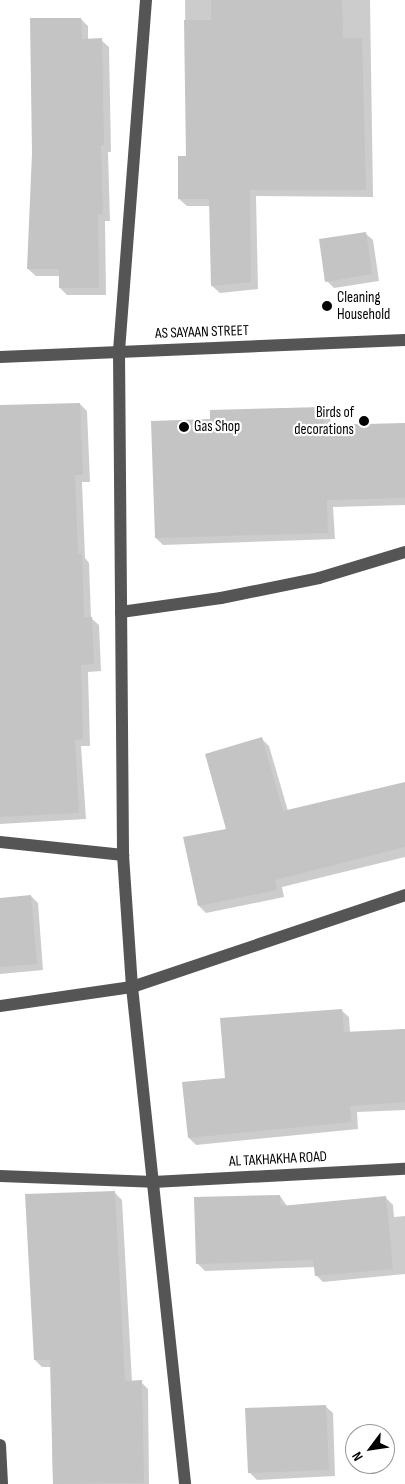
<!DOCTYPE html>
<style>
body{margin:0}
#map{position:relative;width:405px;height:1484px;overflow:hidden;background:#fff;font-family:"Sofia Sans Condensed",sans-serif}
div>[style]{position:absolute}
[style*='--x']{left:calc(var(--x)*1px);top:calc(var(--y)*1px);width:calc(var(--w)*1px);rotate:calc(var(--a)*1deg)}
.shadow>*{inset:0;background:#0003}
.building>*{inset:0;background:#c4c4c4}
.minor>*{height:12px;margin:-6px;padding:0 6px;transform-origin:6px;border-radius:6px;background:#555}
.dots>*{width:14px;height:14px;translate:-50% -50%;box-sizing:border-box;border:2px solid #fff;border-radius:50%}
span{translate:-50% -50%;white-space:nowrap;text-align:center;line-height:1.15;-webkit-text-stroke:4.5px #fff;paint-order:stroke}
.poi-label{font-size:15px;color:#000}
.left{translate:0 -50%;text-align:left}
.right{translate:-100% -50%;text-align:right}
.street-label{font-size:15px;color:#000}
.north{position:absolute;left:345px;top:1424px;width:50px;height:50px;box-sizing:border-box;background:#fff;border:1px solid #999;border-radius:50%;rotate:239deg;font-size:14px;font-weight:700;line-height:20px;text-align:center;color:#000}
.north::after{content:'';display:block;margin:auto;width:18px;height:22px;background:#000;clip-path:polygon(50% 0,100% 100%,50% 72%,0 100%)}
</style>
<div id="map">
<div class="shadow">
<div style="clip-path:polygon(185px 0,370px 0,373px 197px,256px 196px,258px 289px,220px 293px,212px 286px,210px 206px,187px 206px,179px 199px,187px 158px)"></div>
<div style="clip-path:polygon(81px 19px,88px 26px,88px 40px,101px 40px,109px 47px,111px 152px,108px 152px,110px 221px,105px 221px,106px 295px,67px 295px,60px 288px,60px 276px,36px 276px,28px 269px)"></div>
<div style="clip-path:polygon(365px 233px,373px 240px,379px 281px,334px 288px,327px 281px)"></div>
<div style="clip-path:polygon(80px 404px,87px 411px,90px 482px,82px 482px,85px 558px,89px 563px,91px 618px,99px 625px,101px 671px,88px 672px,90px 746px,81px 746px,86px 819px,0 824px,0 407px)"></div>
<div style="clip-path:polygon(323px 408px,330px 415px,331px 426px,405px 425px,405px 505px,333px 507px,335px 539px,163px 545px,156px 538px,212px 421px)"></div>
<div style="clip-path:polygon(262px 739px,269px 746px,288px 811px,405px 783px,405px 857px,282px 887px,284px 897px,206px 913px,199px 906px)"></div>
<div style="clip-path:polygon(31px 896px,38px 903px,43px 970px,0 974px,0 899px)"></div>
<div style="clip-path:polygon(341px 1010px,349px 1017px,350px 1033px,405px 1029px,405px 1110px,357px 1112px,358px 1129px,196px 1145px,189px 1138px,227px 1079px)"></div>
<div style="clip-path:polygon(114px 1192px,122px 1200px,132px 1382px,141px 1382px,148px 1389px,149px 1484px,53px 1484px,51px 1367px,42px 1367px,35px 1360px)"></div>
<div style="clip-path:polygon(280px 1196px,287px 1206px,385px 1197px,393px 1205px,394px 1217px,405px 1216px,405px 1274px,323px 1282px,316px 1275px,315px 1267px,205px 1271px,197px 1263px)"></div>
<div style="clip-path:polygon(325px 1406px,333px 1413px,335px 1476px,257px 1480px,249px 1472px)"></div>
</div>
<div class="building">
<div style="clip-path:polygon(211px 0,342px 0,343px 38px,362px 38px,366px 190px,250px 190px,251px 282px,211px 286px,209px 199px,178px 199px,178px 156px,186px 156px,184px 20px,211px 20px)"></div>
<div style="clip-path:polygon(30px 18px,81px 18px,82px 39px,102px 38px,104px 145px,101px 145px,103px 214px,98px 214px,99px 288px,59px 288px,59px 269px,27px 269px,32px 153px)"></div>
<div style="clip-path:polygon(366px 232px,372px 274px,325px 282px,319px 239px)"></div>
<div style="clip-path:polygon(80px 403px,83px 475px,75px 475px,78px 554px,82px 554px,84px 617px,92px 617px,94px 664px,81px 665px,83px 739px,75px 740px,79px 813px,0 817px,0 405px)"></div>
<div style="clip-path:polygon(323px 407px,324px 425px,405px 423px,405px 498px,327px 500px,328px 533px,155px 538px,151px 421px,210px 419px,210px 410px)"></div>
<div style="clip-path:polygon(262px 737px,283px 811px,405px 782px,405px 847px,275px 880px,277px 890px,198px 906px,183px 837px,226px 829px,205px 754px)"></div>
<div style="clip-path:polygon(31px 895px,37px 964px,0 967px,0 898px)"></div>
<div style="clip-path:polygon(342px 1009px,344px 1032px,405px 1029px,405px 1102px,350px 1106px,351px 1122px,188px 1138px,182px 1082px,225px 1078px,220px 1018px)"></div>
<div style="clip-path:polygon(115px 1191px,125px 1381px,142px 1380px,144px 1483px,53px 1484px,50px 1360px,34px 1360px,25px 1194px)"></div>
<div style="clip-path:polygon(280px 1195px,281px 1206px,386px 1196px,393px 1269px,315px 1276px,313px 1260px,196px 1264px,194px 1197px)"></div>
<div style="clip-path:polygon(326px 1405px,329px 1470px,248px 1473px,245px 1408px)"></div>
</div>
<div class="minor">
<div style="--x:146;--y:0;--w:353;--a:94.4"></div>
<div style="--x:119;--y:352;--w:503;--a:89.54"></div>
<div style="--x:123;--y:855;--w:132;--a:86.1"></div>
<div style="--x:132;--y:987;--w:500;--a:83.9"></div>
<div style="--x:0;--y:357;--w:405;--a:-2.4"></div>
<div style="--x:121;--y:612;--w:101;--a:-8"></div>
<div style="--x:221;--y:598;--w:100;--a:-11.5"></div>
<div style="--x:319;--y:578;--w:90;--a:-16.8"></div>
<div style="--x:0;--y:842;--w:124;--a:6"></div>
<div style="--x:0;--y:1006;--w:133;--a:-8.2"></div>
<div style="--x:132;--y:987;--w:288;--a:-18.6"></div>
<div style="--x:0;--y:1176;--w:153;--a:2.2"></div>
<div style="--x:153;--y:1182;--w:252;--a:-3"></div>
<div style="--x:0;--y:1445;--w:39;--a:87"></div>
</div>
<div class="dots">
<div style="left:327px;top:306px;background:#000"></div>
<div style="left:364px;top:421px;background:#000"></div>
<div style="left:184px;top:427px;background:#000"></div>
</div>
<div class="poi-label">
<span class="left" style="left:337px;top:306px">Cleaning<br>Household</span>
<span class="right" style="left:354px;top:421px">Birds of<br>decorations</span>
<span class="left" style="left:194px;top:427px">Gas Shop</span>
</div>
<div class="street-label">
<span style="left:202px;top:332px;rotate:-2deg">AS SAYAAN STREET</span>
<span style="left:278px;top:1159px;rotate:-3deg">AL TAKHAKHA ROAD</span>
</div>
<div class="north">N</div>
</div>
